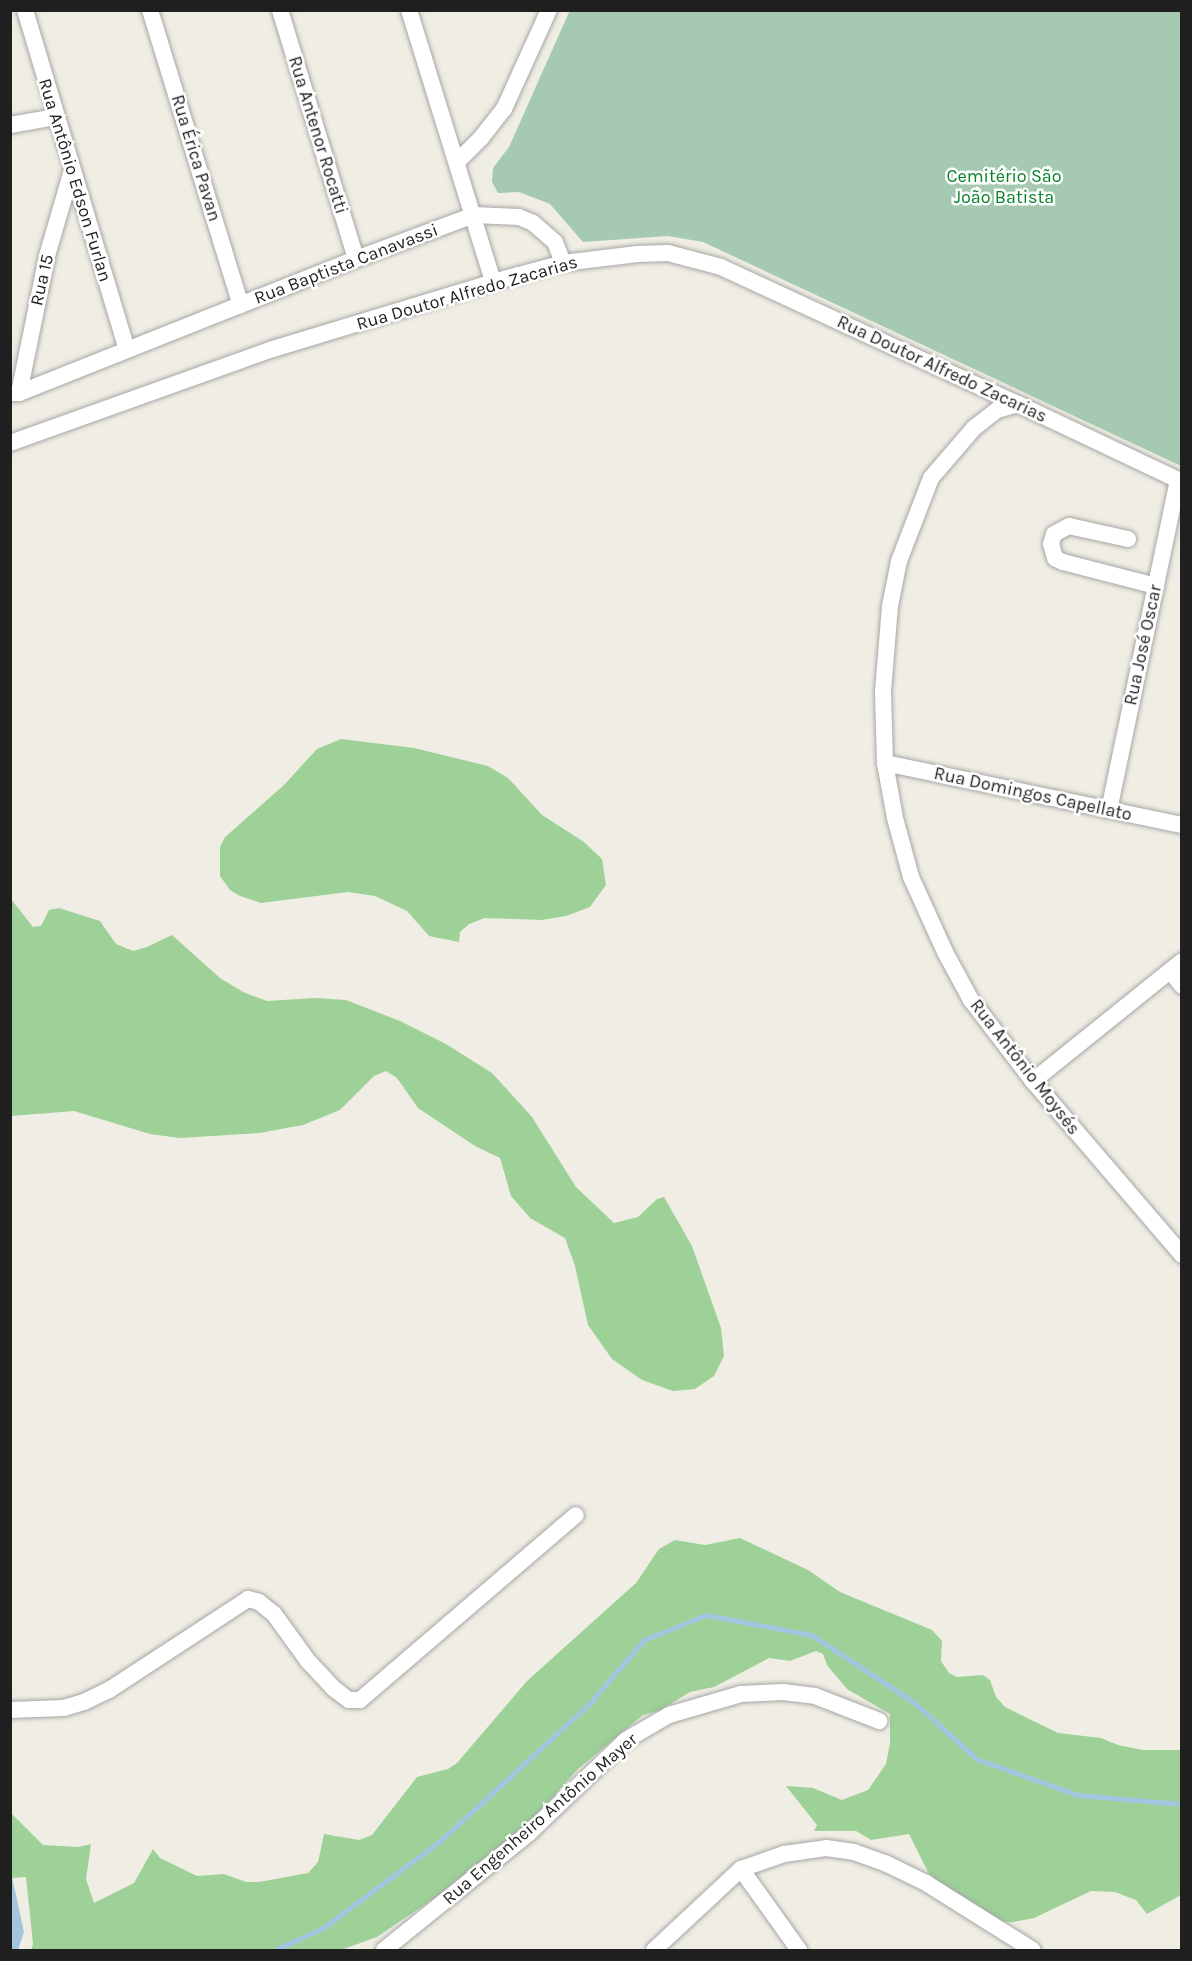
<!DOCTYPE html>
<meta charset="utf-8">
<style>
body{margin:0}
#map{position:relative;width:1192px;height:1961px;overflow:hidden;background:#f0eee4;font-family:Karla,sans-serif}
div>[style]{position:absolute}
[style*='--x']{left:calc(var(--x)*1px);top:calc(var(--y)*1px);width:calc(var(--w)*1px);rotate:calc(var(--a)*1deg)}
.forest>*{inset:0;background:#9dd197}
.cemetery>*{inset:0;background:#a5cab1}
.water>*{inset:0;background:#a3c6e0}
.stream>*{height:4.5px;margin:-2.25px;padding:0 2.25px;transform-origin:2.25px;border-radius:2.25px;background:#a3c6e0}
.roads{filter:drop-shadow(0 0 2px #a6a6a6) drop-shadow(0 0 2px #a6a6a6)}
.minor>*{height:16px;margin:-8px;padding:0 8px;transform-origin:8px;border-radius:8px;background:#fff}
span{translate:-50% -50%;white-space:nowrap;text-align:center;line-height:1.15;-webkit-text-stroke:5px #fff;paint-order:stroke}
.street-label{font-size:18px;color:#1f1f1f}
.park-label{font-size:18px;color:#078328}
.frame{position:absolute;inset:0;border:12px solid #1f1f1f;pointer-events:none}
</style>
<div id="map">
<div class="forest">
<div style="clip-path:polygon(341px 739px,414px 748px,488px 766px,508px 778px,542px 815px,584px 842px,602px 859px,606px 885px,590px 907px,566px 916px,542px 920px,485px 918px,469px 924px,460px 932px,459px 942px,429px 936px,407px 911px,375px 896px,348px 892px,261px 903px,240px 896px,230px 890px,220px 876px,220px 847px,225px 837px,284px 785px,317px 749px)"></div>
<div style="clip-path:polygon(11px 899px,33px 927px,41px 926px,49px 910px,59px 908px,100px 921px,116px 944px,133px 951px,147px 947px,172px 935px,220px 978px,243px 992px,267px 1001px,314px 998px,346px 1000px,400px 1021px,446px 1044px,492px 1073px,532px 1117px,576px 1187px,614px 1223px,638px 1217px,657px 1199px,664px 1197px,692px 1246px,721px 1328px,724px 1356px,714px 1376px,695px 1389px,673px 1391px,642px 1380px,612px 1359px,588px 1325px,575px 1266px,565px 1238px,530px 1218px,511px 1196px,500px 1158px,475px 1146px,418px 1108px,397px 1078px,386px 1071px,374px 1076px,340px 1110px,303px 1125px,259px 1133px,180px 1138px,150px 1134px,74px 1111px,11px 1116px)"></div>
<div style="clip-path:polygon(740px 1538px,808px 1570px,840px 1592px,932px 1630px,942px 1641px,941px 1661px,949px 1673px,957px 1677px,983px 1675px,990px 1680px,996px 1697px,1005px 1707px,1058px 1733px,1101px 1738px,1118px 1745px,1143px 1750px,1181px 1750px,1181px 1895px,1147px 1914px,1136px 1900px,1115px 1892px,1091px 1891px,1034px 1918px,1013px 1922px,994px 1922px,929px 1874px,909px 1834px,871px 1840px,856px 1831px,814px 1831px,817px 1825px,786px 1786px,813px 1788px,842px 1800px,868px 1790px,886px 1764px,890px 1743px,890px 1714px,847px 1689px,827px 1665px,823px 1654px,816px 1651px,790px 1661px,769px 1658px,714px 1687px,690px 1692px,659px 1711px,643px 1715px,578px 1769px,529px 1824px,483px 1865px,377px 1937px,341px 1950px,31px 1950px,33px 1944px,26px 1877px,11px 1878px,10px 1812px,43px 1845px,79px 1847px,91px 1844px,86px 1879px,94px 1903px,134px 1883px,153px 1849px,160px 1858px,197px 1876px,224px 1874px,246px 1882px,259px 1882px,308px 1873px,318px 1862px,324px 1834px,359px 1840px,372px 1835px,417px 1777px,448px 1769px,457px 1763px,527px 1681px,636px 1583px,659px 1549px,675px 1540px,705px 1545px)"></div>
</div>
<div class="cemetery">
<div style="clip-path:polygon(570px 10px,1181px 11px,1181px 466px,703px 242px,668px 236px,583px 242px,550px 204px,519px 192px,498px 193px,492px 182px,493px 168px,509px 147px)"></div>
</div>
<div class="water">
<div style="clip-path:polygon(11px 1872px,24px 1932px,18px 1950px,11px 1950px)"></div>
</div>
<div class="stream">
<div style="--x:275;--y:1950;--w:53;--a:-24.6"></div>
<div style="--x:323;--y:1928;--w:144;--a:-36.6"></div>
<div style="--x:439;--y:1842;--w:207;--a:-42.6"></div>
<div style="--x:591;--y:1702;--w:82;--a:-49.5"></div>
<div style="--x:644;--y:1640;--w:67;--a:-22"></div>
<div style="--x:706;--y:1615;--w:108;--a:10.7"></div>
<div style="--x:812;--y:1635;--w:123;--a:33.4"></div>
<div style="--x:915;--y:1703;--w:84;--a:42.1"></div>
<div style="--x:977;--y:1759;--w:107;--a:19.6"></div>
<div style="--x:1078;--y:1795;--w:104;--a:4.9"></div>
</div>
<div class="roads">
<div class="minor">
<div style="--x:25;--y:10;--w:355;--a:73.3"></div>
<div style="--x:150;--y:10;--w:309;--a:72.9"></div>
<div style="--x:280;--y:10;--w:260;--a:73"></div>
<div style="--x:409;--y:10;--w:285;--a:72.8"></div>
<div style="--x:10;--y:125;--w:47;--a:-9.9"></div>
<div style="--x:457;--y:162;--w:34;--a:-45"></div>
<div style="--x:481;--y:138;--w:37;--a:-52"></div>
<div style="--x:504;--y:109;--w:109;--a:-65.6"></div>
<div style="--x:10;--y:393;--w:9;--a:0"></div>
<div style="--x:19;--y:393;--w:363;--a:-21.7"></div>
<div style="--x:356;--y:259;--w:126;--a:-20.4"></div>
<div style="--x:474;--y:215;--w:45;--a:2.5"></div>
<div style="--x:519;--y:217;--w:15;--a:23"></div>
<div style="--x:533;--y:223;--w:29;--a:41"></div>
<div style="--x:555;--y:242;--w:22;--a:69"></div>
<div style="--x:19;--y:393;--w:140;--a:-78.4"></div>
<div style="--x:47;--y:256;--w:90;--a:-73.8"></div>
<div style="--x:1018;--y:404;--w:22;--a:164"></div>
<div style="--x:997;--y:410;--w:29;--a:142"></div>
<div style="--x:974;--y:428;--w:66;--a:130.7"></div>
<div style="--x:931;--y:478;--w:89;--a:111.1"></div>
<div style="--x:899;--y:561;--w:46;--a:101.3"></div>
<div style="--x:890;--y:606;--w:86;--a:94.7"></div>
<div style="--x:883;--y:692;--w:71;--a:88.4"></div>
<div style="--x:885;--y:763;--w:56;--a:79.7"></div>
<div style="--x:895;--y:818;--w:61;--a:74.8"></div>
<div style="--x:911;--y:877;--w:82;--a:65.6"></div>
<div style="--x:945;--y:952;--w:55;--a:61.6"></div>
<div style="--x:971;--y:1000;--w:102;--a:52.6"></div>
<div style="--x:1033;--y:1081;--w:229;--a:49.4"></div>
<div style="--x:10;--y:443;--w:279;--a:-19.7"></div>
<div style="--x:273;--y:349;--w:230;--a:-16.9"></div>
<div style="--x:493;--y:282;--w:73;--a:-15.2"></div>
<div style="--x:563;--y:263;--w:75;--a:-6.9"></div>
<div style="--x:637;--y:254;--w:31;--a:-2"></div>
<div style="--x:668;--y:253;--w:55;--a:14.8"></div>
<div style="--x:721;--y:267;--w:327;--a:24.8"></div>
<div style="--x:1018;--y:404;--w:182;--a:25.4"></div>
<div style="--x:1128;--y:539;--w:60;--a:-167.6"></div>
<div style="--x:1069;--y:526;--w:17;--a:152"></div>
<div style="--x:1054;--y:534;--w:10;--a:107"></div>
<div style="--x:1051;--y:544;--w:15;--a:74"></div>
<div style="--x:1055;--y:558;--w:9;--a:27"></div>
<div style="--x:1063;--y:562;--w:96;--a:14.5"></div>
<div style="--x:885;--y:763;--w:303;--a:11.8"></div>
<div style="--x:1109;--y:810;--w:336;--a:-78.2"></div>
<div style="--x:1170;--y:971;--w:19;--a:51"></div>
<div style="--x:1033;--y:1081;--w:191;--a:-38.8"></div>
<div style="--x:10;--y:1710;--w:54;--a:-2.1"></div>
<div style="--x:64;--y:1708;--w:21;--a:-17"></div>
<div style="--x:84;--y:1702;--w:28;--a:-26"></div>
<div style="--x:109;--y:1690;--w:166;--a:-33.2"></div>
<div style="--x:248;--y:1599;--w:11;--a:15"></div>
<div style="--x:259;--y:1602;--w:19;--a:39"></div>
<div style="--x:274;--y:1614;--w:58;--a:54.1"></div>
<div style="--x:308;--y:1661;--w:37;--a:47"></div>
<div style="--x:333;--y:1688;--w:20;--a:37"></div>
<div style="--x:349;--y:1700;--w:11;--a:0"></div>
<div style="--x:360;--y:1700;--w:284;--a:-40.6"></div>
<div style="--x:741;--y:1869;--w:100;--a:54.4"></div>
<div style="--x:384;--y:1950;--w:186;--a:-38.9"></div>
<div style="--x:529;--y:1833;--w:134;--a:-43.8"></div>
<div style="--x:626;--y:1740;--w:50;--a:-30.2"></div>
<div style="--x:669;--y:1715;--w:75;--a:-16.3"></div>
<div style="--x:741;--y:1694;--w:42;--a:-2.7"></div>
<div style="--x:783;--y:1692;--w:32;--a:7"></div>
<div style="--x:815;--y:1696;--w:69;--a:21.3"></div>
<div style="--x:654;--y:1950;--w:119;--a:-43"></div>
<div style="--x:741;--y:1869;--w:46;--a:-19.2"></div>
<div style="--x:784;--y:1854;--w:42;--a:-8.1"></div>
<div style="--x:826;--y:1848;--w:28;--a:8"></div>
<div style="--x:854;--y:1852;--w:33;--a:20"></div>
<div style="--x:885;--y:1863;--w:46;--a:26"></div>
<div style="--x:926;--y:1883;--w:126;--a:32.1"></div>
</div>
</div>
<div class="street-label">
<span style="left:318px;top:135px;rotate:73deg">Rua Antenor Rocatti</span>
<span style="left:196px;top:158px;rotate:73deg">Rua Érica Pavan</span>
<span style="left:75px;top:180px;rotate:73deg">Rua Antônio Edson Furlan</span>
<span style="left:346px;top:264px;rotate:-21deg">Rua Baptista Canavassi</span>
<span style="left:42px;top:280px;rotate:-77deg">Rua 15</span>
<span style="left:467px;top:293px;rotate:-16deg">Rua Doutor Alfredo Zacarias</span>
<span style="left:942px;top:369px;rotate:25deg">Rua Doutor Alfredo Zacarias</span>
<span style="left:1143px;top:645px;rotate:-78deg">Rua José Oscar</span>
<span style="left:1033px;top:794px;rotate:12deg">Rua Domingos Capellato</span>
<span style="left:1025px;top:1067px;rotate:52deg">Rua Antônio Moysés</span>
<span style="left:540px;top:1819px;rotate:-41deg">Rua Engenheiro Antônio Mayer</span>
</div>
<div class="park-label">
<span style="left:1004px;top:187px">Cemitério São<br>João Batista</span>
</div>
<div class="frame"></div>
</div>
